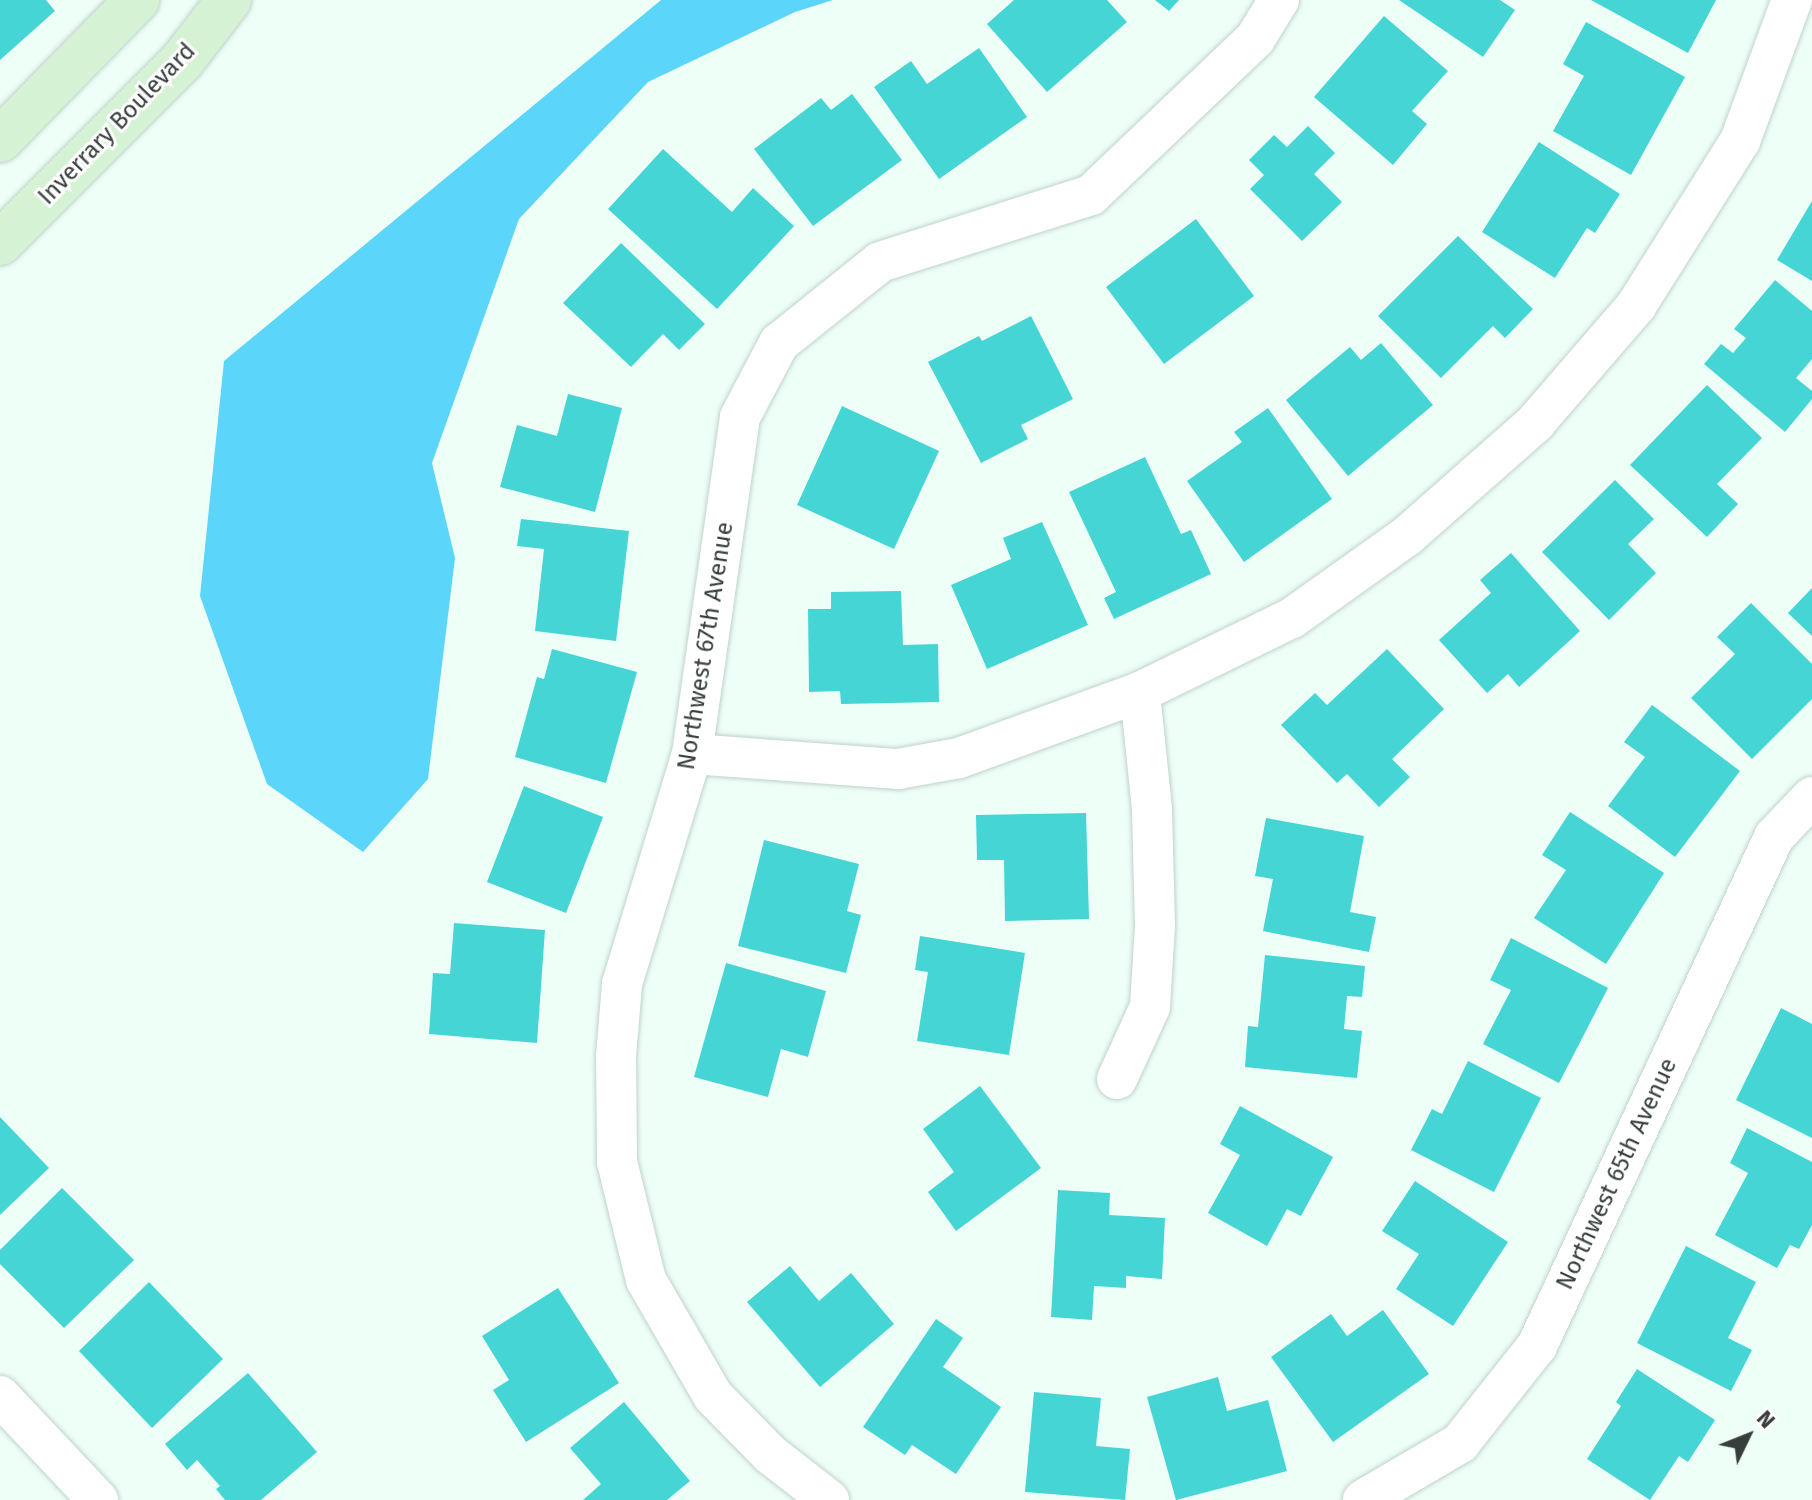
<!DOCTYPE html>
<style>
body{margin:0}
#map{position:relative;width:1812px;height:1500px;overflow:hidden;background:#eefff8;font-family:"Fira Sans",sans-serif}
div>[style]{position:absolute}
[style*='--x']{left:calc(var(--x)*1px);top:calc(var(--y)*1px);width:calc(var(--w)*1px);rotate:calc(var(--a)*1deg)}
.water>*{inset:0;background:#5bd5fa}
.building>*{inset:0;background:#45d5d5}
.roads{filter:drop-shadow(0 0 2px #bfd3cb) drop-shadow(0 0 2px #bfd3cb)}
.street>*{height:40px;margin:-20px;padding:0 20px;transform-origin:20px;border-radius:20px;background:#fff}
.secondary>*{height:44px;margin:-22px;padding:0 22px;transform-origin:22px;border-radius:22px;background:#d5f2d4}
span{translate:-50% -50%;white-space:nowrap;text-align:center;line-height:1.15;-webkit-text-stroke:6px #fff;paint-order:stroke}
.street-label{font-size:24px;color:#373e3b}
.north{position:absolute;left:1708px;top:1396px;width:80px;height:80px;-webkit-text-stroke:6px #fff;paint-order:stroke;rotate:47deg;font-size:22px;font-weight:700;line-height:32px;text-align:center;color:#373e3b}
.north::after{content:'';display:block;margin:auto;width:28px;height:36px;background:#373e3b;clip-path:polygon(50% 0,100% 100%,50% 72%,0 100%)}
</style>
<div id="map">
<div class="water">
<div style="clip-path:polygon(661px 0,833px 0,795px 12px,648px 82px,519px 219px,432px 463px,455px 558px,428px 779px,363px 852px,267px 784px,200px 596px,224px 361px)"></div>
</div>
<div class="building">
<div style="clip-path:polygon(0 0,46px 0,55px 11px,0 60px)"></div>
<div style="clip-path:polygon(1014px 0,1107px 0,1127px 22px,1047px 92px,987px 24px)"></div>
<div style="clip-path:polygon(1155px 0,1179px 0,1169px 11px)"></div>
<div style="clip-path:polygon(1399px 0,1500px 0,1515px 10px,1483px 57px)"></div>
<div style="clip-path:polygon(1591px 0,1716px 0,1688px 53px)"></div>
<div style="clip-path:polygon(1384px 16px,1448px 71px,1412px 111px,1427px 124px,1393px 165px,1314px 97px)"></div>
<div style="clip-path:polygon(1586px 22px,1685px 77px,1631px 175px,1553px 131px,1584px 76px,1563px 64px)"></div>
<div style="clip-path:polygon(979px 48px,1027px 117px,939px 179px,874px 87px,911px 61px,927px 84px)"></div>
<div style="clip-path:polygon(852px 94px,902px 160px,813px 226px,754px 149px,821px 98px,831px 110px)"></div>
<div style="clip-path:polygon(1308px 126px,1335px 153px,1314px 174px,1342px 202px,1302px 241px,1250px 189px,1264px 175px,1249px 160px,1274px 135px,1287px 147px)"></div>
<div style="clip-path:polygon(1539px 142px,1620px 194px,1595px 233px,1587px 228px,1555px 278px,1482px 232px)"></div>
<div style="clip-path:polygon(663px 149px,732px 212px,753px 188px,794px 226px,717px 309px,608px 209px)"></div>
<div style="clip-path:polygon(1812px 201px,1812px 281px,1777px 260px)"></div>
<div style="clip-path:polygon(1196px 219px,1254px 296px,1164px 364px,1106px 287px)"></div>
<div style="clip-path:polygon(1458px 236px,1533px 309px,1505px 338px,1493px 326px,1441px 378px,1378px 316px)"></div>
<div style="clip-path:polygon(621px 243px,705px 324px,679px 350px,663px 334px,631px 367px,563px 303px)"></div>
<div style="clip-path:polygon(1775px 280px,1812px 311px,1812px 359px,1796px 378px,1812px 391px,1812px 399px,1785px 432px,1704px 364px,1721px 344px,1733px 353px,1746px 338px,1734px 329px)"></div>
<div style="clip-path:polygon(1031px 316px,1073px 399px,1021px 425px,1028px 439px,981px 463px,928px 362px,979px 336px,982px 341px)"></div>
<div style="clip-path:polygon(1381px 343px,1433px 405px,1348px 476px,1286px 400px,1350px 347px,1361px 360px)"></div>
<div style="clip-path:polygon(1707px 385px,1762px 438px,1717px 484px,1738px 504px,1707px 537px,1630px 465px)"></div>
<div style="clip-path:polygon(568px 394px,622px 408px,595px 512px,500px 487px,517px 425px,557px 436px)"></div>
<div style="clip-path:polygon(842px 406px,939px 451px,894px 549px,797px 505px)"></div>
<div style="clip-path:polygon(1268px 408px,1332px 499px,1244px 562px,1187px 481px,1242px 442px,1234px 432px)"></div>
<div style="clip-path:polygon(1145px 457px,1181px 534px,1191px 530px,1211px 574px,1114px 619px,1104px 598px,1116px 592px,1069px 492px)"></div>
<div style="clip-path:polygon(1615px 480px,1654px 519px,1628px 544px,1656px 573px,1609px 620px,1542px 552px)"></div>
<div style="clip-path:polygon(521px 519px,629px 531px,616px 641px,535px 631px,544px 549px,517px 546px)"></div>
<div style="clip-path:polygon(1042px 522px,1088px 625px,987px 669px,951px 585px,1011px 559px,1003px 538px)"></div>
<div style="clip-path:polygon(1511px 553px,1580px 631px,1519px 687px,1508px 674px,1487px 693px,1439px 640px,1491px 593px,1480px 580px)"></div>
<div style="clip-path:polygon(1812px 588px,1812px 636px,1788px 613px)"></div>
<div style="clip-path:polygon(901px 591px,903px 645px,938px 644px,939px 702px,841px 704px,840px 691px,809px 692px,808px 609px,831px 609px,831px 592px)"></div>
<div style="clip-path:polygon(1751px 603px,1812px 664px,1812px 699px,1752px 759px,1691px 698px,1735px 654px,1717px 637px)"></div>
<div style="clip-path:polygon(552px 649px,637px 672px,606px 783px,515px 757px,537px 677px,544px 679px)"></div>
<div style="clip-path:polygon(1387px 649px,1444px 709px,1392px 759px,1410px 777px,1379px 807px,1347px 774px,1337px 783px,1281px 725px,1315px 693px,1327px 705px)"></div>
<div style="clip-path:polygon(1652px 705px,1740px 771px,1675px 857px,1608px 806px,1645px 757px,1624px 742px)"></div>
<div style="clip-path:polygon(524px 786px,603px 817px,566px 913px,487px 882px)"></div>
<div style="clip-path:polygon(1570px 812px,1664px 873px,1606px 964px,1534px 918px,1566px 870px,1542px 855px)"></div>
<div style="clip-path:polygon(1086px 813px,1089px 919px,1005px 921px,1004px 860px,977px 860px,976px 815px)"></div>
<div style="clip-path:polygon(1266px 818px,1364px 836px,1350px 912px,1376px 917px,1369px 952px,1263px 931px,1273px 879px,1255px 876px)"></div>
<div style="clip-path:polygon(764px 840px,859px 864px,847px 911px,861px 915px,846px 973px,738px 946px)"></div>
<div style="clip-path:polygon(454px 923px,545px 930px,537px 1043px,429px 1034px,433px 973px,450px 974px)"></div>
<div style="clip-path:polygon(920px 936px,1025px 953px,1009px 1055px,917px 1041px,928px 972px,915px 970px)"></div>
<div style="clip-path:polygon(1511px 938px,1608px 988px,1559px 1083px,1483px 1044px,1511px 990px,1490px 980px)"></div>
<div style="clip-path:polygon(1265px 955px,1365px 966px,1362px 997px,1347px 996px,1344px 1029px,1362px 1031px,1357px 1078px,1245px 1067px,1248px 1026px,1258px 1027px)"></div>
<div style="clip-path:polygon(726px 963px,826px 991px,808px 1057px,781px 1049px,768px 1097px,694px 1077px)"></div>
<div style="clip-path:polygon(1781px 1008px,1812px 1024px,1812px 1138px,1736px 1100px)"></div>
<div style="clip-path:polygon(1468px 1061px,1541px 1098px,1494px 1192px,1411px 1150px,1432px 1109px,1442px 1114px)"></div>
<div style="clip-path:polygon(980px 1086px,1041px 1168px,956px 1231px,928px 1192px,954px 1172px,923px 1129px)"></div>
<div style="clip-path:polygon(1240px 1106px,1333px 1157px,1301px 1216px,1287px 1209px,1267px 1246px,1208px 1213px,1240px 1155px,1220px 1144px)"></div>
<div style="clip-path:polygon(0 1117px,49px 1168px,0 1215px)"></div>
<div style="clip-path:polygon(1747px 1128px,1812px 1162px,1812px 1225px,1799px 1249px,1790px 1245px,1777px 1268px,1715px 1235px,1748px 1173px,1730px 1163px)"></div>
<div style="clip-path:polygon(1415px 1181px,1508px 1242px,1453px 1326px,1396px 1289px,1419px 1254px,1382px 1231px)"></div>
<div style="clip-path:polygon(62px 1188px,134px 1260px,64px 1328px,0 1264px,0 1250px)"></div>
<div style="clip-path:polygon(1058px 1190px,1110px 1193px,1109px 1215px,1165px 1218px,1162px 1279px,1126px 1276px,1126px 1288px,1094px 1286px,1092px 1320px,1051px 1317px)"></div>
<div style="clip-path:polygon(1686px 1246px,1756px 1282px,1728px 1338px,1752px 1350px,1731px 1391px,1637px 1343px)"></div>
<div style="clip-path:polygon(790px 1266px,819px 1301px,851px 1273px,894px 1324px,820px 1387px,747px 1302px)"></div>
<div style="clip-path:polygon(149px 1282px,223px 1359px,152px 1428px,79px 1351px)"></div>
<div style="clip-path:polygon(558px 1288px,619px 1383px,526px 1442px,493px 1390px,509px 1380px,482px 1336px)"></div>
<div style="clip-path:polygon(1383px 1310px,1429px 1374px,1333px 1442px,1271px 1357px,1331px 1314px,1347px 1336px)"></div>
<div style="clip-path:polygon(936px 1319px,963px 1338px,943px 1367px,1001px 1407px,956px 1474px,912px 1445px,905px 1455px,863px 1427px)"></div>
<div style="clip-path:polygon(1637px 1369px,1715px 1420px,1688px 1462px,1679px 1456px,1650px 1500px,1587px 1459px,1621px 1406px,1616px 1402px)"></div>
<div style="clip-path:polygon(248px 1373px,317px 1452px,261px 1500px,225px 1500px,216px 1489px,220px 1486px,197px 1460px,187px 1470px,165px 1444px)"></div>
<div style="clip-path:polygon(1218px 1377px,1227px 1411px,1268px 1400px,1287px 1471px,1176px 1500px,1147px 1397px)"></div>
<div style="clip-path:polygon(1034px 1392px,1101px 1398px,1096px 1446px,1130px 1449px,1125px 1500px,1025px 1492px)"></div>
<div style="clip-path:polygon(624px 1402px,690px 1481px,667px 1500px,583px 1500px,601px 1484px,570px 1448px)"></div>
</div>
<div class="roads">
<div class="street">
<div style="--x:692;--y:754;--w:207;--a:4.2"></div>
<div style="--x:898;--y:769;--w:62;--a:-10.2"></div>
<div style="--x:959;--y:758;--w:193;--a:-20"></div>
<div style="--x:1140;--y:692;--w:169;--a:-26"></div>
<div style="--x:1292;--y:618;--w:141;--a:-35.5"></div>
<div style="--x:1407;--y:536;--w:171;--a:-41.4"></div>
<div style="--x:1535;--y:423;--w:155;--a:-49.2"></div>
<div style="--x:1636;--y:306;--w:195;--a:-57.8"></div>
<div style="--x:1740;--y:141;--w:150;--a:-69.8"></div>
<div style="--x:1117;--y:1079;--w:79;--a:-65.4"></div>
<div style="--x:1150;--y:1007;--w:81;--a:-86.5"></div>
<div style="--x:1155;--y:926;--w:117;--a:-91.5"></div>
<div style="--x:1152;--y:809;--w:118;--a:-95.9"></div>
<div style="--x:0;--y:1396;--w:143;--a:46.7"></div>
<div style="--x:829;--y:1500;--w:75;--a:-142.1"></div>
<div style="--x:770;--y:1454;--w:81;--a:-134.5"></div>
<div style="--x:713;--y:1396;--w:134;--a:-120"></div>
<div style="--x:646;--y:1280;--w:122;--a:-103.8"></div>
<div style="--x:617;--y:1162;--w:106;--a:-90.5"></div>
<div style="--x:616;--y:1056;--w:72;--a:-85.2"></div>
<div style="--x:622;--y:984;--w:240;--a:-73.1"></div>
<div style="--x:692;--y:754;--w:340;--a:-81.9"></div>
<div style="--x:740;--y:417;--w:84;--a:-62.2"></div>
<div style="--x:779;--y:343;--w:129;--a:-38.7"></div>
<div style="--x:880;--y:262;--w:221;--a:-17.6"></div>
<div style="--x:1091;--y:195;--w:226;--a:-43.6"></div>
<div style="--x:1255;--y:39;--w:46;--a:-58.4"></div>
<div style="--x:1363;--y:1500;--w:113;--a:-30.4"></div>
<div style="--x:1460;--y:1443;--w:124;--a:-51.6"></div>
<div style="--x:1537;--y:1346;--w:561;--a:-65.03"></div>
<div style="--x:1774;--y:837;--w:55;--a:-46.5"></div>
</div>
<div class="secondary">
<div style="--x:0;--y:140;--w:196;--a:-45.6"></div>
<div style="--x:0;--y:243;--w:257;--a:-45"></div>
<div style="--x:182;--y:61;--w:77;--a:-52.4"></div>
</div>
</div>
<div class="street-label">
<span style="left:117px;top:124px;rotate:-46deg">Inverrary Boulevard</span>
<span style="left:706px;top:646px;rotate:-81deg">Northwest 67th Avenue</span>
<span style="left:1617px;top:1174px;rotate:-65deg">Northwest 65th Avenue</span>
</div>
<div class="north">N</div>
</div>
